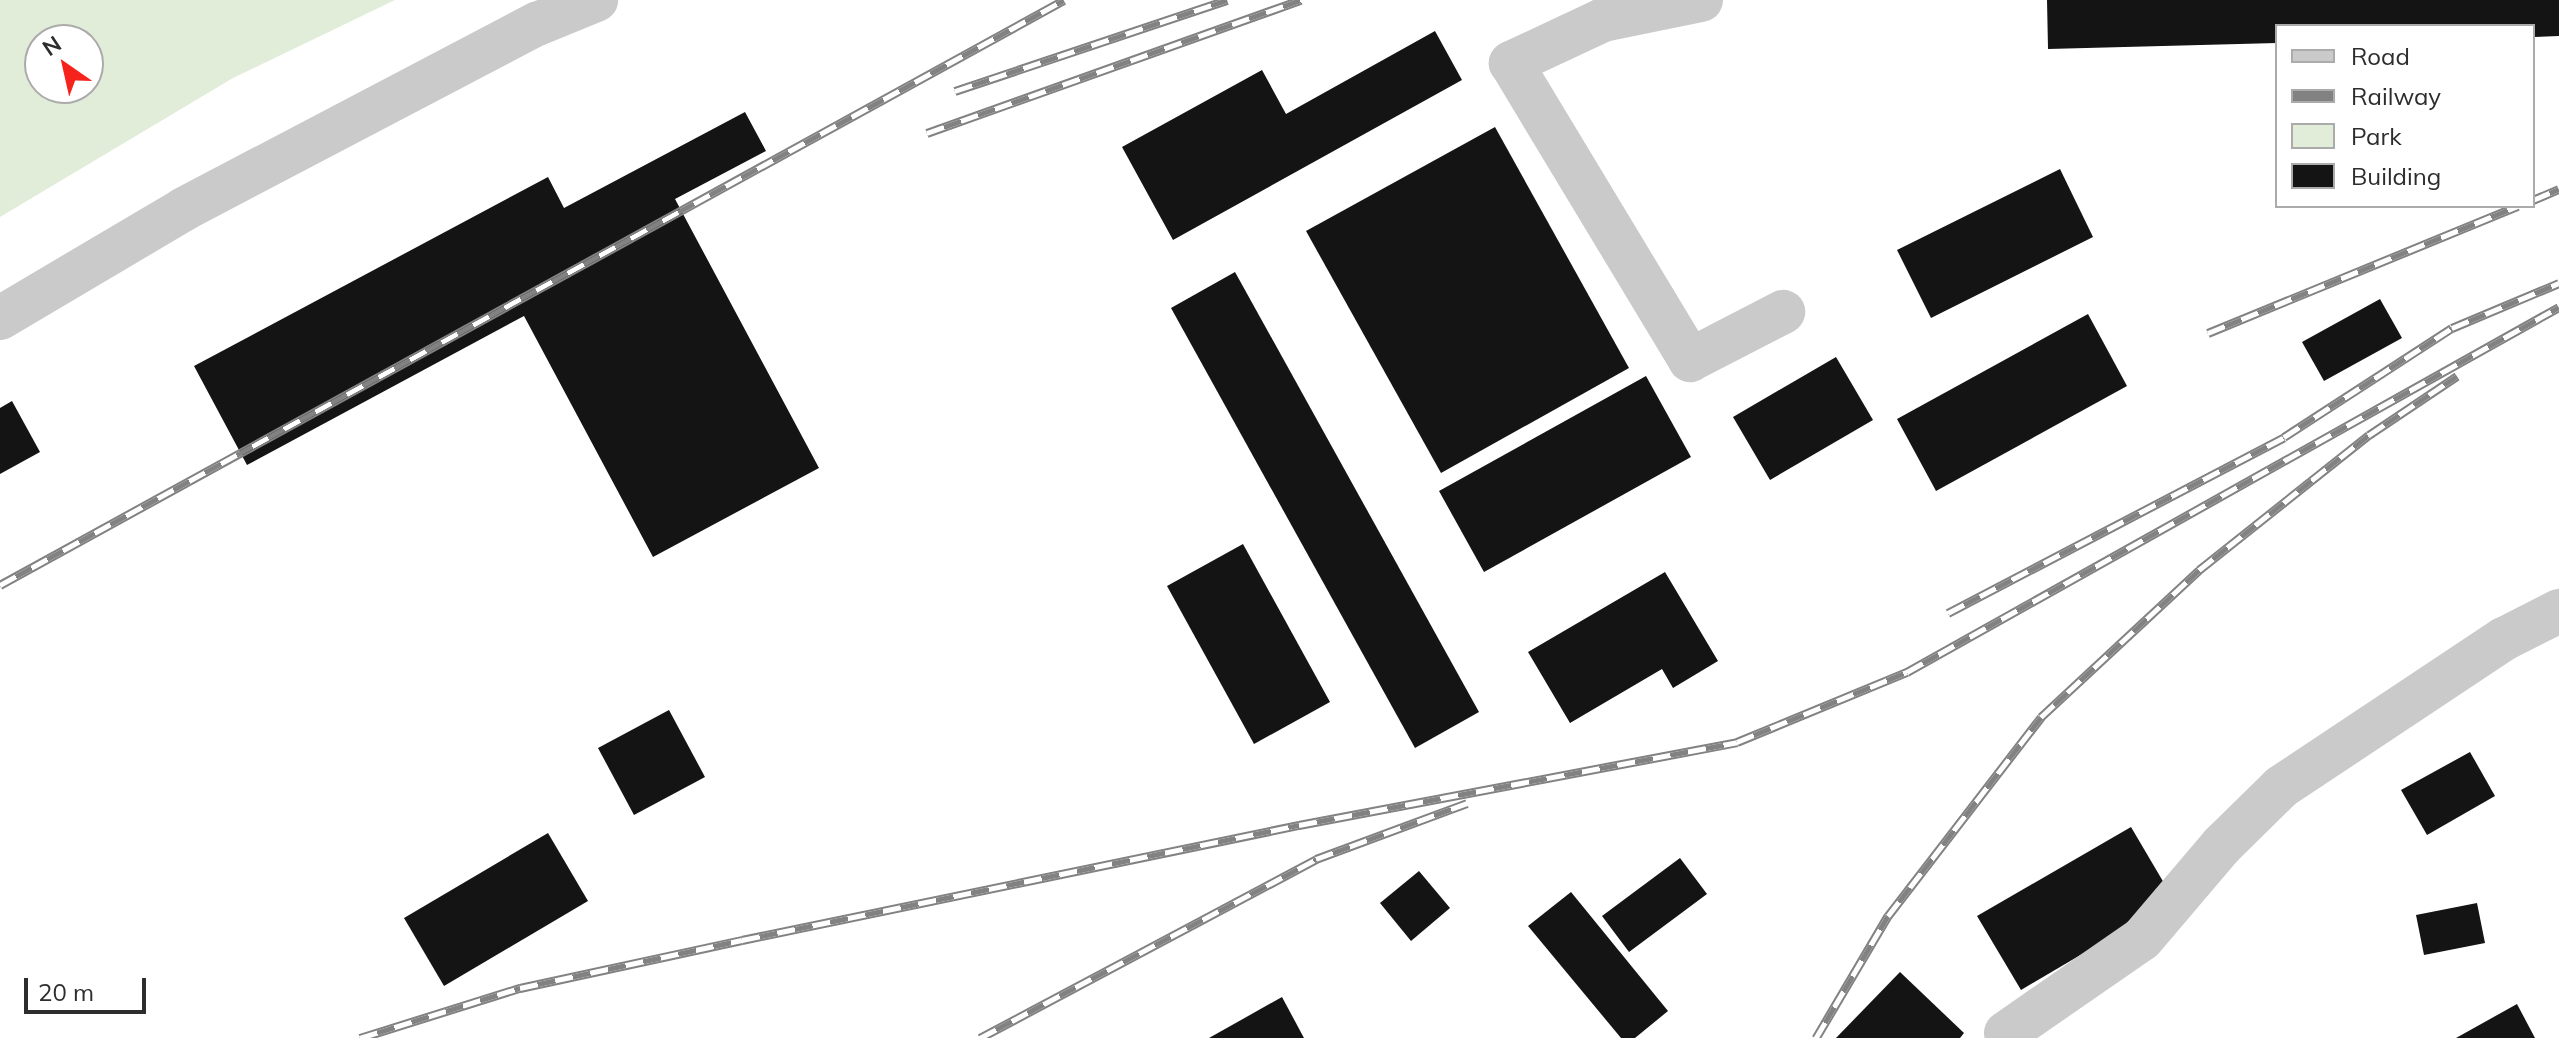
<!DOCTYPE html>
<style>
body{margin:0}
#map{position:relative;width:2559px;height:1038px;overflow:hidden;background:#fff;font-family:Mulish,sans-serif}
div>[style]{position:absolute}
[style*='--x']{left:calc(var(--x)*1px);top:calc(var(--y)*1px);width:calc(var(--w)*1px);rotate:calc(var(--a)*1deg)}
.green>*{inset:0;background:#e1ecd9}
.building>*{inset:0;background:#141414}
.minor>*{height:44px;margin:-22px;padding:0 22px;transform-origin:22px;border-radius:22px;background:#cacaca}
.tertiary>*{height:44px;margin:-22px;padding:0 22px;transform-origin:22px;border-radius:22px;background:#cacaca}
.rail>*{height:9px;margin-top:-4.5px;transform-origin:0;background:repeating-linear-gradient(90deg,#fff 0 18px,#828282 0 36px);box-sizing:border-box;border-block:2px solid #828282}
span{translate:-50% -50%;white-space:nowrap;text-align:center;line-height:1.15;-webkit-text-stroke:8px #fff;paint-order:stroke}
.legend{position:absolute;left:2275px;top:24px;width:260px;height:184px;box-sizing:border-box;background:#fff;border:2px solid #ababab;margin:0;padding:10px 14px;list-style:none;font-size:24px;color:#2d2d2d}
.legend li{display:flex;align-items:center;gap:16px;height:40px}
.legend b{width:40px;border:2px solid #ababab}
.north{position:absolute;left:24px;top:24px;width:80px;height:80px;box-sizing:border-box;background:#fff;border:2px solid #ababab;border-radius:50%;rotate:326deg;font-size:22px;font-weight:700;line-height:32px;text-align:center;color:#2d2d2d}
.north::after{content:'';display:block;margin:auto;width:28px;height:36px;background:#f6231d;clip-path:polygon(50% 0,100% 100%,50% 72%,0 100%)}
.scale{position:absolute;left:24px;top:978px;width:122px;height:36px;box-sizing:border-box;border:4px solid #2d2d2d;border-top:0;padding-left:10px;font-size:24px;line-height:28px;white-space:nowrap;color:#2d2d2d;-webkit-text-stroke:6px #fff;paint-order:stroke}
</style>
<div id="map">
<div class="green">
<div style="clip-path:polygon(evenodd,0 0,395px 0,233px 78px,0 217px,0 0,40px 40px,88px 40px,88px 88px,40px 88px,40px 40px)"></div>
</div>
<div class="building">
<div style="clip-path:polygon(2047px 0,2559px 0,2559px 36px,2533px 37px,2533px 26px,2277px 26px,2277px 43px,2048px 49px)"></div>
<div style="clip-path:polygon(1435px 31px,1462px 80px,1173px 240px,1122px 147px,1262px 70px,1286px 114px)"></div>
<div style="clip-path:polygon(745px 112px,766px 151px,675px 199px,819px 468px,653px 557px,524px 316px,247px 465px,194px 366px,548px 177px,564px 208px)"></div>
<div style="clip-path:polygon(1495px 127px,1629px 368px,1441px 473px,1306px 231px)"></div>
<div style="clip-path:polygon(2060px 169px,2093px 237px,1931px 318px,1897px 250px)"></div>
<div style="clip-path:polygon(1235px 272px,1479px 712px,1415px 748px,1171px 308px)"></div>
<div style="clip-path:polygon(2380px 299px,2402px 338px,2324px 381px,2302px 342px)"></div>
<div style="clip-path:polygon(2088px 314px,2127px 386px,1936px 491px,1897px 419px)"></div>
<div style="clip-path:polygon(1836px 357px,1873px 420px,1770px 480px,1733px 417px)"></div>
<div style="clip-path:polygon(1646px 376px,1691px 457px,1484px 572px,1439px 491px)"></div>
<div style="clip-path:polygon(12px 401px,40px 452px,0 474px,0 408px)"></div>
<div style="clip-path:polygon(1243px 544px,1330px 702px,1254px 744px,1167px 586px)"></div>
<div style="clip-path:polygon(1665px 572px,1718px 661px,1673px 688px,1662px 669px,1570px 723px,1528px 652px)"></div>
<div style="clip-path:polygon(669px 710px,705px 777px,634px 815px,598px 748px)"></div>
<div style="clip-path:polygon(2470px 752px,2495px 796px,2427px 835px,2401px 790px)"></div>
<div style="clip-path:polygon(2131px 827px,2174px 900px,2021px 990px,1977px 916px)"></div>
<div style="clip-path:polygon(548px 833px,588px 901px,444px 986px,404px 918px)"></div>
<div style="clip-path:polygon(1680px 858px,1707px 894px,1629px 952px,1602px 916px)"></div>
<div style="clip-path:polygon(1419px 871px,1450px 908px,1411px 941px,1380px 903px)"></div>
<div style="clip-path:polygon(1571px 892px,1668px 1011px,1635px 1038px,1621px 1038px,1528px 926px)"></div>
<div style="clip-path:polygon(2477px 903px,2485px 943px,2424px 955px,2416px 915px)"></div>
<div style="clip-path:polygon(1900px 972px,1964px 1033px,1960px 1038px,1836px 1038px)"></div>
<div style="clip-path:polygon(1282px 997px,1304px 1038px,1209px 1038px)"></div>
<div style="clip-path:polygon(2517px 1004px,2535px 1038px,2456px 1038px)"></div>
</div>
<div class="minor">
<div style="--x:1701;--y:0;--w:100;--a:168.5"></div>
<div style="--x:1603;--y:20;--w:102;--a:154.9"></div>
<div style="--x:1511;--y:63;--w:347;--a:58.9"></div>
<div style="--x:1690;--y:360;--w:105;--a:-27.3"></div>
<div style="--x:2006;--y:1033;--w:165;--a:-34.7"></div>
<div style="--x:2142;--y:939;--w:123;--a:-49.6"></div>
<div style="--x:2222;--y:845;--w:83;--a:-44.5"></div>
<div style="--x:2281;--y:787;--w:268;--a:-33.6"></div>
<div style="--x:2504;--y:639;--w:62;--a:-27"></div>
</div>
<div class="tertiary">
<div style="--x:0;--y:318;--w:214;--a:-30.6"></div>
<div style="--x:184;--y:209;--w:399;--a:-27.7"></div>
<div style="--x:537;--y:24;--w:64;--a:-22.1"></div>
</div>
<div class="rail">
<div style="--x:955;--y:91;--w:287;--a:-18.5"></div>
<div style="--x:927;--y:133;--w:397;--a:-19.6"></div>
<div style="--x:2533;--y:200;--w:28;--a:-23"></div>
<div style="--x:2208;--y:333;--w:335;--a:-22.3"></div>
<div style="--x:0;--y:585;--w:1214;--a:-28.8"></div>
<div style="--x:1948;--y:613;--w:379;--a:-27.6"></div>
<div style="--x:2284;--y:437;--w:200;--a:-33"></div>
<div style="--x:2452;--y:328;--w:116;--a:-22.8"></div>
<div style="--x:360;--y:1038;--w:168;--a:-17.4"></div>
<div style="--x:520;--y:988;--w:227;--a:-12.2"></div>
<div style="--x:742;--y:940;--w:569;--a:-11.67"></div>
<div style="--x:1299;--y:825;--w:446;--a:-10.7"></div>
<div style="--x:1737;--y:742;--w:184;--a:-22.4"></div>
<div style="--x:1907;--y:672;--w:747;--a:-29.24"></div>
<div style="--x:980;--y:1038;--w:381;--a:-28"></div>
<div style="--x:1316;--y:859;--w:161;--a:-20.3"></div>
<div style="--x:1816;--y:1038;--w:142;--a:-59.5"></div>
<div style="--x:1888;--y:916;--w:251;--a:-52.4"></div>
<div style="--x:2041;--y:717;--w:216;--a:-42.9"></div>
<div style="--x:2199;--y:570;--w:217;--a:-38.5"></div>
<div style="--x:2369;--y:435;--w:106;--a:-33.8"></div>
</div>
<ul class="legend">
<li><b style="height:10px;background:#cacaca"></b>Road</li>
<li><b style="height:10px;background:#828282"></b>Railway</li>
<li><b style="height:22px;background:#e1ecd9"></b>Park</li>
<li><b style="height:22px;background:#141414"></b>Building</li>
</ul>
<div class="north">N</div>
<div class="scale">20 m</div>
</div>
